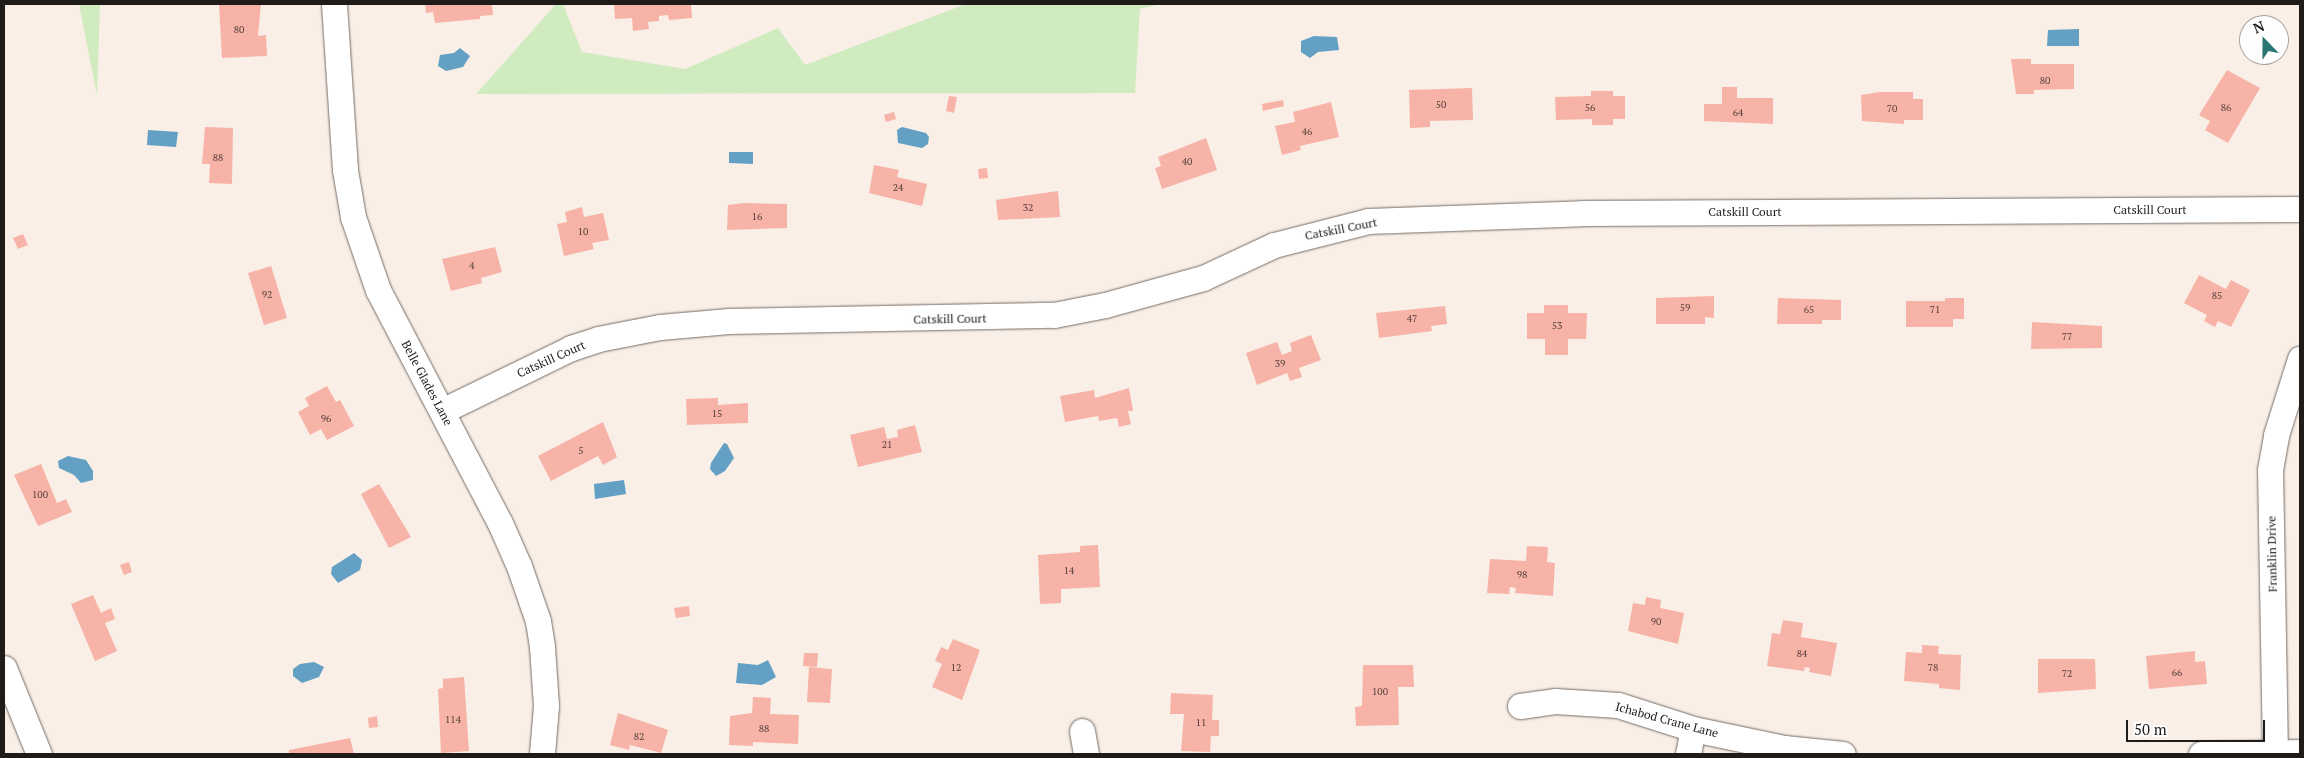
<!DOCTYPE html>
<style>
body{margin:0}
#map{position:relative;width:2304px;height:758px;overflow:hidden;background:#f9efe7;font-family:"PT Serif",serif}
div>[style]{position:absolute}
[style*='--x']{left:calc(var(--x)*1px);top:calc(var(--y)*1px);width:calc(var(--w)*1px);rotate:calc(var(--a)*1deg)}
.green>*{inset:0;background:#d0ebc0}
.water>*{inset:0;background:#63a0c3}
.building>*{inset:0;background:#f7b3a7}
.roads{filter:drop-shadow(0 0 1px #756c65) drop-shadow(0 0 1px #756c65)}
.minor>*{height:25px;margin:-12.5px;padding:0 12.5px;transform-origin:12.5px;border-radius:12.5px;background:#fff}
span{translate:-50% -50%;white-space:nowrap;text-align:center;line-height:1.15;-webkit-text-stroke:4.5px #fefefe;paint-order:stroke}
.number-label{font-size:10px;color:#54413c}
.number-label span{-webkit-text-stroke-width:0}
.street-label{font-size:12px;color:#1e1b18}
.frame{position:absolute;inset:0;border:5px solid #1e1b18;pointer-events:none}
.north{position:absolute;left:2239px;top:15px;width:50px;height:50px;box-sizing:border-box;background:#fefefe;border:1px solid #a4a3a2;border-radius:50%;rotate:338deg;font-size:14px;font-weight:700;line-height:20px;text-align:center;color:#1e1b18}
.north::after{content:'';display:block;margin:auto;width:18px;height:22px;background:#2b7574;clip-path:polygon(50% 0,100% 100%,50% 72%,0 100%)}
.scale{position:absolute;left:2126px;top:720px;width:139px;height:22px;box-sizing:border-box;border:2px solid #1e1b18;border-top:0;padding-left:6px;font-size:15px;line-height:18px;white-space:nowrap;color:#1e1b18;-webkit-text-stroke:4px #fefefe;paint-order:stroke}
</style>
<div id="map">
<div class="green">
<div style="clip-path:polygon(79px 4px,100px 4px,97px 95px)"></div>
<div style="clip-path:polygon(556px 4px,563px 4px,582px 52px,685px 69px,778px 28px,805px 65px,966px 4px,1161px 4px,1140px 9px,1135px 93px,476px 94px)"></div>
</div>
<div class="water">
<div style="clip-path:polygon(2079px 29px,2079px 46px,2047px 46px,2048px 30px)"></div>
<div style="clip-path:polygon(1314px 36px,1337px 37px,1339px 50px,1318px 52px,1310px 58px,1301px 52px,1301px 41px)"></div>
<div style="clip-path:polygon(460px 48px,470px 56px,463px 67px,446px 71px,438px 66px,440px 55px,454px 53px)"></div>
<div style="clip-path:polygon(902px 127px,926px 133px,929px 137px,928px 144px,922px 148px,898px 143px,897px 130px)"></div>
<div style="clip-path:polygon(148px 130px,178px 132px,176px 147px,147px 145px)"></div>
<div style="clip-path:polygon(729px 152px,753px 152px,753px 164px,729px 163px)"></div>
<div style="clip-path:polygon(724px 443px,727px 444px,734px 458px,725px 471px,716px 476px,710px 469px,711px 463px)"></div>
<div style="clip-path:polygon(68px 456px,86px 460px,93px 471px,93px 480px,81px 483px,74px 475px,59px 468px,58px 461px)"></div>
<div style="clip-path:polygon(624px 480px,626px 494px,595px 499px,594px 484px)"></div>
<div style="clip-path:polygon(354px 553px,362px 560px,360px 570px,338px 583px,331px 574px,332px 567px)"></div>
<div style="clip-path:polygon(768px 660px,776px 677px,762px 685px,736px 683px,738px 663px,758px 665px)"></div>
<div style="clip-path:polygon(314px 662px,324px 667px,319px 677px,302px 683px,293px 676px,293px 669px,300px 664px)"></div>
</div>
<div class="building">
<div style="clip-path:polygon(219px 4px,261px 4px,258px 36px,266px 35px,267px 56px,222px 58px)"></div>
<div style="clip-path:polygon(425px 4px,492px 4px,493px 15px,480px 16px,480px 19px,435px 23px,433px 12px,426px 13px)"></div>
<div style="clip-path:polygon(614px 4px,691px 4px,692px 18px,669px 20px,668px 15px,659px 16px,659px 21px,648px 22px,649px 29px,633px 31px,632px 18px,615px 19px)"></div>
<div style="clip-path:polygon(2011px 59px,2031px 59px,2031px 64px,2074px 64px,2074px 89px,2034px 90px,2034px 94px,2016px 94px)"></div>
<div style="clip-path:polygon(2227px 70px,2260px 88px,2228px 143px,2205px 130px,2210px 121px,2199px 115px)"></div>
<div style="clip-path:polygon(1722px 87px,1737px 87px,1737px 98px,1773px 98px,1773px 124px,1704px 121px,1704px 104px,1722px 104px)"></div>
<div style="clip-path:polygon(1472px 88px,1473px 120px,1430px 121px,1430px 127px,1410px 128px,1409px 90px)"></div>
<div style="clip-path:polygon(1591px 91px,1613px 91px,1613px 96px,1625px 96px,1625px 119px,1613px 119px,1613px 125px,1592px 125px,1592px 119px,1556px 120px,1555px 97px,1591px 96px)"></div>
<div style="clip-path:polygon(1880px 92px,1913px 92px,1913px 99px,1923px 99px,1923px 120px,1904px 120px,1904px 124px,1862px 121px,1861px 95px)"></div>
<div style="clip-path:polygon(949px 96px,957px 97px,954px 113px,946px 111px)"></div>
<div style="clip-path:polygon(1283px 100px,1284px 106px,1263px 111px,1262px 104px)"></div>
<div style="clip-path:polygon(1331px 102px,1339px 137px,1300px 146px,1301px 150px,1282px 155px,1275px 126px,1295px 122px,1293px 112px)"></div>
<div style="clip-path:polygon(894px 112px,896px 119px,886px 122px,884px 115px)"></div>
<div style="clip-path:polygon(205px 127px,233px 128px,232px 184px,209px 183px,210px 164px,202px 164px)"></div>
<div style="clip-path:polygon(1206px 138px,1217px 170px,1162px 189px,1155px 168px,1161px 166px,1158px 157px)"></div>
<div style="clip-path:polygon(874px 165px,899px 170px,897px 177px,927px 184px,922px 206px,869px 193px)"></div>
<div style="clip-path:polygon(987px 168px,988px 178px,979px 179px,978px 169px)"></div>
<div style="clip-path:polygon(1058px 191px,1060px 217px,998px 220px,996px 200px)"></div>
<div style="clip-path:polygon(744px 203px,787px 204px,787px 228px,727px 230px,728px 205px)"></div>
<div style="clip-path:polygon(582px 207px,584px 217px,603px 213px,609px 240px,592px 243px,594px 249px,564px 256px,557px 224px,567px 222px,565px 212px)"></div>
<div style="clip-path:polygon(23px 234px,28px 245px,18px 249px,13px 238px)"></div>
<div style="clip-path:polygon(495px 247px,502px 272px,481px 278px,482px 283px,451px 291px,442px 259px)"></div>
<div style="clip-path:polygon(271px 266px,287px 318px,264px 325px,248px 273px)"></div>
<div style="clip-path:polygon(2199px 275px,2226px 289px,2231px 280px,2250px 290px,2231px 327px,2218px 321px,2215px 327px,2204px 321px,2207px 315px,2184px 303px)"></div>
<div style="clip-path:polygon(1714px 296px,1714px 318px,1705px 317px,1705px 324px,1656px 324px,1656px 298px)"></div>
<div style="clip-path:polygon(1778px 298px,1841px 300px,1841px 320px,1822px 320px,1822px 324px,1777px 324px)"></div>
<div style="clip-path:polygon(1945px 298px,1964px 298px,1964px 319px,1953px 319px,1953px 327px,1906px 327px,1906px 301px,1945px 301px)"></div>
<div style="clip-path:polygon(1544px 305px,1568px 305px,1568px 313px,1587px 313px,1586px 339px,1568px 339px,1568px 355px,1545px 355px,1545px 339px,1527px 339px,1527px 313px,1544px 313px)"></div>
<div style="clip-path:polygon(1445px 306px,1447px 324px,1431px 326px,1432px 331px,1379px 338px,1376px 313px)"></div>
<div style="clip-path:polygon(2032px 322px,2102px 326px,2102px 348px,2031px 349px)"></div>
<div style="clip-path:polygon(1311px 335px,1321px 360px,1299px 368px,1302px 377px,1290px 381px,1287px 373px,1257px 385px,1246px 353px,1277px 342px,1282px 355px,1292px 351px,1290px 343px)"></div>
<div style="clip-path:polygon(327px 386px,336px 402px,340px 400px,354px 426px,327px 440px,321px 429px,310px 435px,298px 412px,309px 406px,305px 398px)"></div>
<div style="clip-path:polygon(1129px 388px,1133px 411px,1128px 411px,1131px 424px,1119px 427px,1117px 418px,1099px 421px,1098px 416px,1065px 422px,1060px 396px,1094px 390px,1095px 398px)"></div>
<div style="clip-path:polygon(718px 398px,718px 405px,748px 403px,748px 423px,687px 425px,686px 399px)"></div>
<div style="clip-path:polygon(603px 422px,617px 457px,603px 465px,598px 456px,551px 481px,538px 456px)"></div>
<div style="clip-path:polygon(915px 425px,922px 452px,858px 467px,850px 435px,884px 427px,887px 439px,898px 437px,897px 430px)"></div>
<div style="clip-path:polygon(41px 464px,57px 503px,66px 499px,72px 512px,38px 526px,14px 475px)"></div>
<div style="clip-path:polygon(379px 484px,411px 537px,389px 548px,361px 494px)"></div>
<div style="clip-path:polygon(1098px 545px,1100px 587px,1061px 589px,1061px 603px,1040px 604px,1038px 555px,1080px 552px,1080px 546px)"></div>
<div style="clip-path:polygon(1527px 546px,1548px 547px,1547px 562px,1555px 563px,1553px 596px,1515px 593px,1516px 588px,1510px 587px,1509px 594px,1487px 593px,1490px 559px,1526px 561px)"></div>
<div style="clip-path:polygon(129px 562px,132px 572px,124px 575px,120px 565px)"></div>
<div style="clip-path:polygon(93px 595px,101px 613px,111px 608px,115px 619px,105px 623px,117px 651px,95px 661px,71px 604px)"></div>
<div style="clip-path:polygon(1646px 597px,1661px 600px,1660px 608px,1684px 613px,1678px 644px,1628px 631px,1633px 603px,1645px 605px)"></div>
<div style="clip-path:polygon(689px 606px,690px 616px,676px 618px,674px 608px)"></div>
<div style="clip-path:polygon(1783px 620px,1803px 623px,1801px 637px,1837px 643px,1831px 676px,1809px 672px,1810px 668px,1805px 667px,1804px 671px,1767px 666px,1772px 633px,1780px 634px)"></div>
<div style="clip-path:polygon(953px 639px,980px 650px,962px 700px,932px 687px,942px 664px,935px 661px,941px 647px,948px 650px)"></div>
<div style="clip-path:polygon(1922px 645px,1939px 646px,1938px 654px,1961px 655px,1960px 690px,1939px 688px,1939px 684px,1904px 681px,1906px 652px,1922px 653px)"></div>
<div style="clip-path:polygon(2195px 651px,2195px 662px,2205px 661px,2207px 684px,2149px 689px,2146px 656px)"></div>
<div style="clip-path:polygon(804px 653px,818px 653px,817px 667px,803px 666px)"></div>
<div style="clip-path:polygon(2038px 659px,2095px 659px,2096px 689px,2038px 693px)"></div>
<div style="clip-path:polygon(1363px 665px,1413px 665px,1414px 687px,1398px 687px,1399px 725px,1356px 726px,1355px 707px,1362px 706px)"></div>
<div style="clip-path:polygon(809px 667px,832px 669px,830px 703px,807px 702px)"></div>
<div style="clip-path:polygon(464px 677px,469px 751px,441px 753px,438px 689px,443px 688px,443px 679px)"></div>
<div style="clip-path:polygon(1171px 693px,1213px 695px,1212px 720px,1219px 720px,1219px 736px,1211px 736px,1210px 752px,1181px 751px,1184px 714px,1170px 714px)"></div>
<div style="clip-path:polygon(753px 697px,771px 698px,770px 714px,799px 715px,798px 744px,753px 742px,753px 746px,729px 745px,730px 716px,752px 713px)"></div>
<div style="clip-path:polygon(618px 713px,668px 730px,661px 753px,630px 745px,629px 750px,610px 745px)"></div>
<div style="clip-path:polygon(377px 716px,378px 727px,369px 728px,368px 718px)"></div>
<div style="clip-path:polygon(350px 738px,354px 754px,289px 754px,289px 750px)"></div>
</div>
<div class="roads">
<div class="minor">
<div style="--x:334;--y:4;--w:166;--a:86.2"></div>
<div style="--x:345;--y:170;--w:48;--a:80.3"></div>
<div style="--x:353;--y:217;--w:77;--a:71.1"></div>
<div style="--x:378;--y:290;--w:263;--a:62.4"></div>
<div style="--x:500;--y:523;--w:47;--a:66.2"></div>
<div style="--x:519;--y:566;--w:58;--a:70.9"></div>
<div style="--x:538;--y:621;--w:26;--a:81"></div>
<div style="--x:542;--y:647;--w:59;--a:86.1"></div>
<div style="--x:546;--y:706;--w:48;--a:94.8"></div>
<div style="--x:442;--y:411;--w:144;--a:-26"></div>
<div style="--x:571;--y:348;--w:28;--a:-18"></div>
<div style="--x:598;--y:339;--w:63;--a:-11"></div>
<div style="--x:660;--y:327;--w:69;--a:-5"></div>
<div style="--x:729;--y:321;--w:325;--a:-1.1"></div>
<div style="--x:1054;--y:315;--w:52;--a:-11.1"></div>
<div style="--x:1105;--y:305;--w:102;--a:-15.4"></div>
<div style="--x:1203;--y:278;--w:78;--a:-24.9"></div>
<div style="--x:1274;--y:245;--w:97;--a:-14.3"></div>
<div style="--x:1368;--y:221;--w:214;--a:-2.1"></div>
<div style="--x:1582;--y:213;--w:718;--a:-0.32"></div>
<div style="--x:4;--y:668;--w:93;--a:67.9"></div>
<div style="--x:1520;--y:706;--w:35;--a:-8"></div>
<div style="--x:1555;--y:701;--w:63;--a:3.6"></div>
<div style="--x:1618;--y:705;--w:79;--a:17.7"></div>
<div style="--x:1693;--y:729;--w:93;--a:11.8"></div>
<div style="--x:1784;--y:748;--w:59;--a:5.8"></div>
<div style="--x:1082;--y:731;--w:23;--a:80"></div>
<div style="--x:1688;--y:754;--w:25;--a:-79"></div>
<div style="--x:2201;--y:754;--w:99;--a:-1.2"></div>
<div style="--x:2275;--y:754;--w:284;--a:-91"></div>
<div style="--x:2270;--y:470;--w:36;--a:-80"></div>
<div style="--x:2276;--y:435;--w:80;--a:-72.5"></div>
</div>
</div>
<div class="number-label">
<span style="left:239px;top:30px">80</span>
<span style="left:2045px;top:81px">80</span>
<span style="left:1441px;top:105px">50</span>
<span style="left:1590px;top:108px">56</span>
<span style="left:2226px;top:108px">86</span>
<span style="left:1892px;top:109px">70</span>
<span style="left:1738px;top:113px">64</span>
<span style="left:1307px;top:132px">46</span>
<span style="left:218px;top:158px">88</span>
<span style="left:1187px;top:162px">40</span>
<span style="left:898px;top:188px">24</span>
<span style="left:1028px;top:208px">32</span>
<span style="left:757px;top:217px">16</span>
<span style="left:583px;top:232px">10</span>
<span style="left:472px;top:266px">4</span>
<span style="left:267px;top:295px">92</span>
<span style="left:2217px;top:296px">85</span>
<span style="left:1685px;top:308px">59</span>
<span style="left:1809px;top:310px">65</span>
<span style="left:1935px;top:310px">71</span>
<span style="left:1412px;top:319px">47</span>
<span style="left:1557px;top:326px">53</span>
<span style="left:2067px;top:337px">77</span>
<span style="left:1280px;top:364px">39</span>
<span style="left:717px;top:414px">15</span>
<span style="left:326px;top:419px">96</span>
<span style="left:887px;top:445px">21</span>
<span style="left:581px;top:451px">5</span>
<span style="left:40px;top:495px">100</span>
<span style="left:1069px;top:571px">14</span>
<span style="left:1522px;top:575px">98</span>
<span style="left:1656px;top:622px">90</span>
<span style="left:1802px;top:654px">84</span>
<span style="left:956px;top:668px">12</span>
<span style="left:1933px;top:668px">78</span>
<span style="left:2177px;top:673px">66</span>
<span style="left:2067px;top:674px">72</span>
<span style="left:1380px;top:692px">100</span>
<span style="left:453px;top:720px">114</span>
<span style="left:1201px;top:723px">11</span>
<span style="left:764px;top:729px">88</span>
<span style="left:639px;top:737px">82</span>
</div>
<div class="street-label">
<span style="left:2150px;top:210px">Catskill Court</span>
<span style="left:1745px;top:212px">Catskill Court</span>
<span style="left:1341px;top:229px;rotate:-11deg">Catskill Court</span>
<span style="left:950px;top:319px;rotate:-1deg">Catskill Court</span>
<span style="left:551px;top:359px;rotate:-24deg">Catskill Court</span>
<span style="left:427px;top:383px;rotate:62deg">Belle Glades Lane</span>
<span style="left:2272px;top:554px;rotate:-91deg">Franklin Drive</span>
<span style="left:1667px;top:720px;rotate:15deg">Ichabod Crane Lane</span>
</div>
<div class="frame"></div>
<div class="north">N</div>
<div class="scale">50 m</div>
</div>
